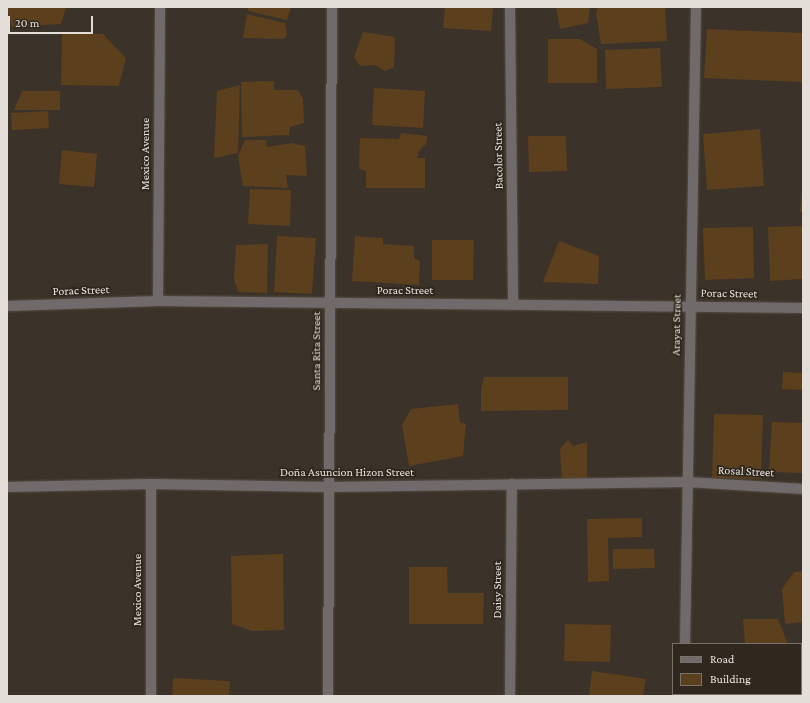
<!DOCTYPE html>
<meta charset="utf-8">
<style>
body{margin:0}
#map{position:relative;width:810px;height:703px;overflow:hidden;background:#3b3229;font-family:"Crimson Pro",serif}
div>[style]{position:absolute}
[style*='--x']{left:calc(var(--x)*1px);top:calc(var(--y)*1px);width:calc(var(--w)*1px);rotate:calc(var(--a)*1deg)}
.building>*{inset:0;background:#5c3f1d}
.roads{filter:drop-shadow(0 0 1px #564e45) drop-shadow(0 0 1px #564e45)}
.street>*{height:10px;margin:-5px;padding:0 5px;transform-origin:5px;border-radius:5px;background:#716a6a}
span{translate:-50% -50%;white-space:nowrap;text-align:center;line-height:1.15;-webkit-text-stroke:3.5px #30281f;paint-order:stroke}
.street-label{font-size:12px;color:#e4ded8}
.frame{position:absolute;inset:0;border:8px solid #e4ded8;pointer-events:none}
.legend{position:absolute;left:672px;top:643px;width:130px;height:52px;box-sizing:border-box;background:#30281f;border:1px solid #787169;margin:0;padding:5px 7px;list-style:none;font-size:12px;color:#e4ded8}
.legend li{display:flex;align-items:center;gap:8px;height:20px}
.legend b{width:20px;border:1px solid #787169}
.scale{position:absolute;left:8px;top:16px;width:85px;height:18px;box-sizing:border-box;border:2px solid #e4ded8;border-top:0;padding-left:5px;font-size:12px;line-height:14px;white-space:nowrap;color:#e4ded8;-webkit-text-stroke:3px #30281f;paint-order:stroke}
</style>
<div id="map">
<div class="building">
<div style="clip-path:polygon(7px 7px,66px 7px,61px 24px,12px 27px)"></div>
<div style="clip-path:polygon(248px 7px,291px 7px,287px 20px,248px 11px)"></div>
<div style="clip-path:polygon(445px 7px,493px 7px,491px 31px,443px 28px)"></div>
<div style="clip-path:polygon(556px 7px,590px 7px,588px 23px,560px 29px)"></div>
<div style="clip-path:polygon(598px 7px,665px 7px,667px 41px,601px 44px,596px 13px)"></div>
<div style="clip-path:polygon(247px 14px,285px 23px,287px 35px,283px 39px,243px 38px)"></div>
<div style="clip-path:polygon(707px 29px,803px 33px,803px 82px,704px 78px)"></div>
<div style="clip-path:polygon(363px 32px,395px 37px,394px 67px,385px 71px,375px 65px,360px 66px,354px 57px)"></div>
<div style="clip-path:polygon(62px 34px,103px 34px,126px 58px,119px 86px,61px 85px)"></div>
<div style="clip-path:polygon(548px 39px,580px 39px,597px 49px,597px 83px,548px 83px)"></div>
<div style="clip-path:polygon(660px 48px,662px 87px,606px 89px,605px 50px)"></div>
<div style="clip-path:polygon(274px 81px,274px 90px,298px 90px,303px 99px,304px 123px,290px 127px,289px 135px,242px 137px,241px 82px)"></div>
<div style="clip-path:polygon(240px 85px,238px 153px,214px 158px,217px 91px)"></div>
<div style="clip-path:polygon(374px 88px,425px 91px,423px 128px,372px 125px)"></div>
<div style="clip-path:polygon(22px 91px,60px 91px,60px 110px,14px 110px)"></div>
<div style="clip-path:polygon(48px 111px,49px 128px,12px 130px,11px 113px)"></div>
<div style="clip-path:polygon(760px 129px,764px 186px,707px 190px,703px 134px)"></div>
<div style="clip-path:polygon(401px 133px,427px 136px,426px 144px,419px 151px,417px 158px,425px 158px,425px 188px,366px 188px,366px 171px,359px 169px,360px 138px,399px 139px)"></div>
<div style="clip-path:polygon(528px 136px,566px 136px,567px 171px,529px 172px)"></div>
<div style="clip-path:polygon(245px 140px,266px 140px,267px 147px,292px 143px,305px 146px,307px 176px,286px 175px,288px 188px,243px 186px,238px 156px)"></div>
<div style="clip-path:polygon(62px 150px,97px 154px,94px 187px,59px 184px)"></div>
<div style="clip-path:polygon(250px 189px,291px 190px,290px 226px,248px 224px)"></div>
<div style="clip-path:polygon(802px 191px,803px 191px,803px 212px,800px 212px)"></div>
<div style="clip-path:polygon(803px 226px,803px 279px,770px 281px,768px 227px)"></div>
<div style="clip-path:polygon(753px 227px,754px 278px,705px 280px,703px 228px)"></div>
<div style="clip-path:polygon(277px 236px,316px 238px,312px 294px,274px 292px)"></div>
<div style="clip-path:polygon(355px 236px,383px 238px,383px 244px,414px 246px,414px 258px,420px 261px,419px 285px,352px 281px)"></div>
<div style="clip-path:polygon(432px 240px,474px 240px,473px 280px,432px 280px)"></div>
<div style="clip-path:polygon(559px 241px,599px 256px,598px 284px,543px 282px)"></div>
<div style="clip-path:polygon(268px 244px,267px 293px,238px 292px,234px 279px,236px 245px)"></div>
<div style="clip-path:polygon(783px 372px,803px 373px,803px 390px,782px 389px)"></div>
<div style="clip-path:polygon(484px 377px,568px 377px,568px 410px,481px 411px,481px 390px)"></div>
<div style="clip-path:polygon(458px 404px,460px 422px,466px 424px,463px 456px,409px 466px,402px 425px,411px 409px)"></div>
<div style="clip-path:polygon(714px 414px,763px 415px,761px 479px,712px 478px)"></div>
<div style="clip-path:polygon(772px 422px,803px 423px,803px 473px,769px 472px)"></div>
<div style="clip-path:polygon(568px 440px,573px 446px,587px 442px,587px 477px,576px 482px,562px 483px,560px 449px)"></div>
<div style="clip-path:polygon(642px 518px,642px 537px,608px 538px,609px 581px,588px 582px,587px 519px)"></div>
<div style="clip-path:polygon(613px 549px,654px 549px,655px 568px,613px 569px)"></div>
<div style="clip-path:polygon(283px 554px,284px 630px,252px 631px,232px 624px,231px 556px)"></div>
<div style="clip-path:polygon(409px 567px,447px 567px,448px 593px,484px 593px,483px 624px,409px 624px)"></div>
<div style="clip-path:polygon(803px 571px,803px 622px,785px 624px,782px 589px,794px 572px)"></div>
<div style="clip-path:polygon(743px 619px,778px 619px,788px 644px,745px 644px)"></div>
<div style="clip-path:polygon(565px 624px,611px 625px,610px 662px,564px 661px)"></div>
<div style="clip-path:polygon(592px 671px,646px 679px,643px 696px,589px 696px)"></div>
<div style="clip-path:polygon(173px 678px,230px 681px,229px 696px,172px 696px)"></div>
</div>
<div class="roads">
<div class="street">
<div style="--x:510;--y:7;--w:297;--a:89.4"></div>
<div style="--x:158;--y:301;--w:294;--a:-89.6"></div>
<div style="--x:7;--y:306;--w:151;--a:-1.9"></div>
<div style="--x:158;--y:301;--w:645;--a:0.62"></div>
<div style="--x:151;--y:484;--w:212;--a:90"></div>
<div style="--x:7;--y:487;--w:144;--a:-1.2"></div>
<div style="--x:151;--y:484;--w:178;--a:1"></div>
<div style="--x:329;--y:487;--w:358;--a:-0.8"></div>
<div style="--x:687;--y:482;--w:116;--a:3.5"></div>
<div style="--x:685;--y:644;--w:637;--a:-89.01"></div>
<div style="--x:328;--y:696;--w:689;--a:-89.67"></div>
<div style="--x:510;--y:696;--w:212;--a:-89.5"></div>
<div style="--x:684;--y:696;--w:2;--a:-90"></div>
</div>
</div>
<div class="street-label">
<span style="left:146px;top:154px;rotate:-90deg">Mexico Avenue</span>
<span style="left:499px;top:156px;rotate:-91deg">Bacolor Street</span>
<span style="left:81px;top:291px;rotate:-2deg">Porac Street</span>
<span style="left:405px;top:291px">Porac Street</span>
<span style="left:729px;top:294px;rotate:1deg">Porac Street</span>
<span style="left:677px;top:325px;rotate:-89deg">Arayat Street</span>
<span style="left:317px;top:351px;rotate:-90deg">Santa Rita Street</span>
<span style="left:746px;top:472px;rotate:3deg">Rosal Street</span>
<span style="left:347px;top:473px">Doña Asuncion Hizon Street</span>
<span style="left:138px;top:590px;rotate:-90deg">Mexico Avenue</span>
<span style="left:498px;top:590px;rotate:-90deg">Daisy Street</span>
</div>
<div class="frame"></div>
<ul class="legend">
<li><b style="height:5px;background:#716a6a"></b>Road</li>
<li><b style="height:11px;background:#5c3f1d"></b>Building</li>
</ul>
<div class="scale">20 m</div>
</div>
